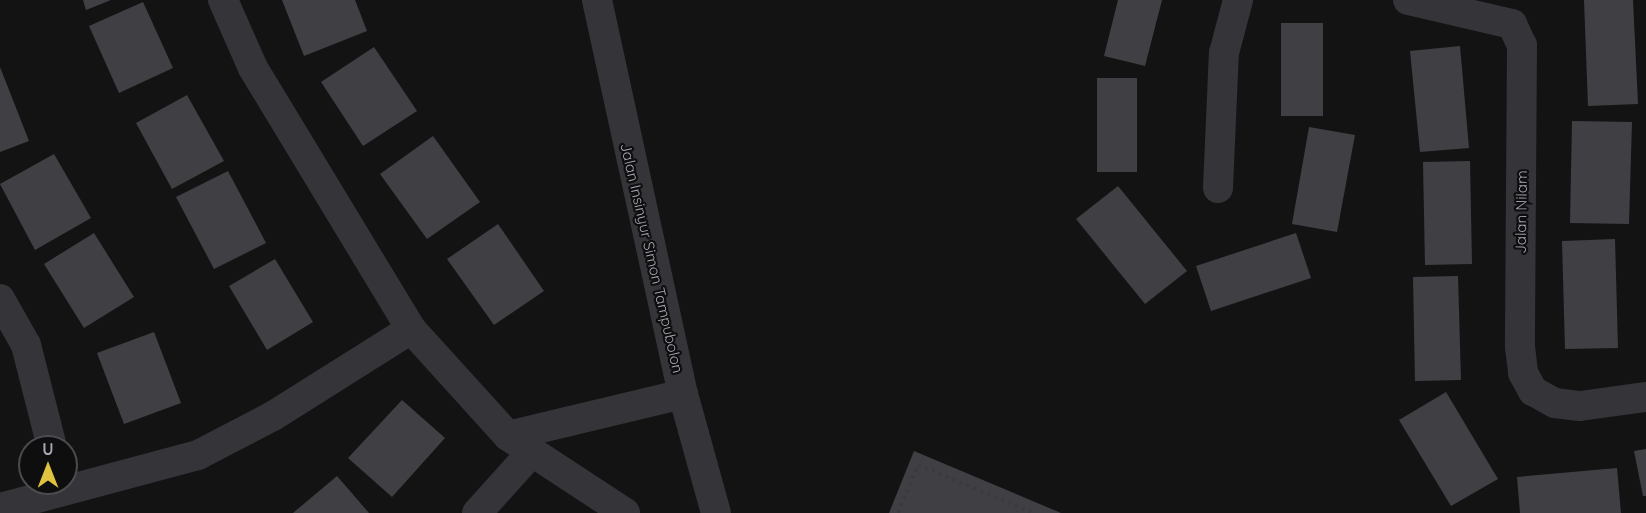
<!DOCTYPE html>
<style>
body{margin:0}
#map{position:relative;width:1646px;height:513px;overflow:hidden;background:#131314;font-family:Quicksand,sans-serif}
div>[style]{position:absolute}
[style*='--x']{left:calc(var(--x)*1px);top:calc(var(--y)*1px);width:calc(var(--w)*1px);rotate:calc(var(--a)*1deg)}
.building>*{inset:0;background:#404044}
.path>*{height:4px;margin-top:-2px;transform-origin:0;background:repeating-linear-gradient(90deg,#3a3b40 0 3px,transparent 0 7.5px)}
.minor>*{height:30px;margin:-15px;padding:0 15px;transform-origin:15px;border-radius:15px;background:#343439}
span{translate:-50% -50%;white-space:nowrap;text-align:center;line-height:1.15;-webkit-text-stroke:4.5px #0e0e0f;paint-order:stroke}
.street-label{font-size:15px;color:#a6a8b3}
.north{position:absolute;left:18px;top:435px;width:60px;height:60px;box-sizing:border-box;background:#0e0e0f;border:2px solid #4b4c51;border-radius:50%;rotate:0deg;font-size:16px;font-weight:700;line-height:24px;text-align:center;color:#a6a8b3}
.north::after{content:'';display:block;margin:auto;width:21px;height:27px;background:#dfc340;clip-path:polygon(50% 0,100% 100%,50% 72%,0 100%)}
</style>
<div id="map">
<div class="building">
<div style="clip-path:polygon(83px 0,111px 0,86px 10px)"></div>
<div style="clip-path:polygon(282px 0,355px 0,367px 31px,304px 56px)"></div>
<div style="clip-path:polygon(1118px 0,1162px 0,1145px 66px,1104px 56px)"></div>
<div style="clip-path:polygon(1584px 0,1633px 0,1638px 104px,1588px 106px)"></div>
<div style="clip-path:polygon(143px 2px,173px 68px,119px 93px,89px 26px)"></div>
<div style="clip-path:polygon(1281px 23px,1323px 23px,1323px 116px,1281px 116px)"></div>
<div style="clip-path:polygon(1460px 46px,1469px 148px,1420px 152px,1410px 51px)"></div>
<div style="clip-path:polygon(374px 47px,417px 111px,363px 146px,321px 82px)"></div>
<div style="clip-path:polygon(0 67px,29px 141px,0 152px)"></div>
<div style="clip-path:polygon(1097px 78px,1137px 78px,1137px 172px,1097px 172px)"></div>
<div style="clip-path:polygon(187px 95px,224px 161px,172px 189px,136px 123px)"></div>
<div style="clip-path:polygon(1572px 121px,1632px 122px,1629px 224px,1570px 223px)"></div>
<div style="clip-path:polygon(1309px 127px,1355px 135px,1337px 232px,1292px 224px)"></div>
<div style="clip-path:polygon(433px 136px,480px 202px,427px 239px,380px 174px)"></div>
<div style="clip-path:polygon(54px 154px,91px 218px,35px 250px,0 184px)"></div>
<div style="clip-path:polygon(1470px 161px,1472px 264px,1425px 265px,1423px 162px)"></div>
<div style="clip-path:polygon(228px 171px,266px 243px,214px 269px,176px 197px)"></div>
<div style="clip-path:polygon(1118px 186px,1187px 271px,1145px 304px,1076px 219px)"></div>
<div style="clip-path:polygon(498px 224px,544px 291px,494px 325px,447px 259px)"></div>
<div style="clip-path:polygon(94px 233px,134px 297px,84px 328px,44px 264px)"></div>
<div style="clip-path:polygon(1296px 233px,1311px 278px,1211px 311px,1196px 266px)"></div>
<div style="clip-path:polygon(1615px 239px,1618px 348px,1565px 349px,1562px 241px)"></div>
<div style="clip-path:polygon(275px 259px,313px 322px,267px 350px,229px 286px)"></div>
<div style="clip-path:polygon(1458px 276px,1461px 380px,1415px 381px,1413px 277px)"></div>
<div style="clip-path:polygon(154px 332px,181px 403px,124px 424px,97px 353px)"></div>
<div style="clip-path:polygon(1446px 392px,1498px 479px,1451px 506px,1399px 420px)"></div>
<div style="clip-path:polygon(402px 400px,445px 438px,392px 497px,348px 458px)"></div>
<div style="clip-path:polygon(1646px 449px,1646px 496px,1643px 496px,1634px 451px)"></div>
<div style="clip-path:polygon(914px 451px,1061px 513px,889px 513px)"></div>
<div style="clip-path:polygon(1617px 468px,1621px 513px,1520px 513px,1517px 477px)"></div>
<div style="clip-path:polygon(337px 476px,369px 513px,293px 513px)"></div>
</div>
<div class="path">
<div style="--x:898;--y:513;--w:52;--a:-67.4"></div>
<div style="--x:918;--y:465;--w:126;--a:22.5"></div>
</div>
<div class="minor">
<div style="--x:223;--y:0;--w:74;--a:66.2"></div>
<div style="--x:253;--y:68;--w:305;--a:58.8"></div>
<div style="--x:411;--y:329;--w:144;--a:47.8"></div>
<div style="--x:508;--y:436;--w:140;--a:33.3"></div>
<div style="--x:597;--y:0;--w:403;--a:77.7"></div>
<div style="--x:683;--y:394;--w:123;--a:74.5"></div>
<div style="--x:1408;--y:0;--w:107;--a:13"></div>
<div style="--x:1512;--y:24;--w:23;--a:65"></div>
<div style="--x:1522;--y:45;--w:302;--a:90.4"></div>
<div style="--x:1520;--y:347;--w:26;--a:83"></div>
<div style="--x:1523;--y:373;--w:21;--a:61"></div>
<div style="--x:1533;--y:391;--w:25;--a:29"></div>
<div style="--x:1555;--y:403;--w:25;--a:7"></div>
<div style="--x:1580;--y:406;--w:67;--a:-7.8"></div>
<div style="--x:1218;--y:188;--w:135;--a:-87.5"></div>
<div style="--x:1224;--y:53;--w:55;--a:-75.2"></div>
<div style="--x:0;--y:299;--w:53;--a:60.5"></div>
<div style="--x:26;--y:345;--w:105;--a:75.7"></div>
<div style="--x:508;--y:436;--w:180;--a:-13.5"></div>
<div style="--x:0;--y:508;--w:205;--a:-15"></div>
<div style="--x:198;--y:455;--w:85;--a:-27.5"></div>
<div style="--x:273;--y:416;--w:163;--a:-32.2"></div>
<div style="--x:477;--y:513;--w:82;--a:-48"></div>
</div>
<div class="street-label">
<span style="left:1521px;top:212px;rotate:-89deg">Jalan Nilam</span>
<span style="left:652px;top:258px;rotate:77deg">Jalan Insinyur Simon Tampubolon</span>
</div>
<div class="north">U</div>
</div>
